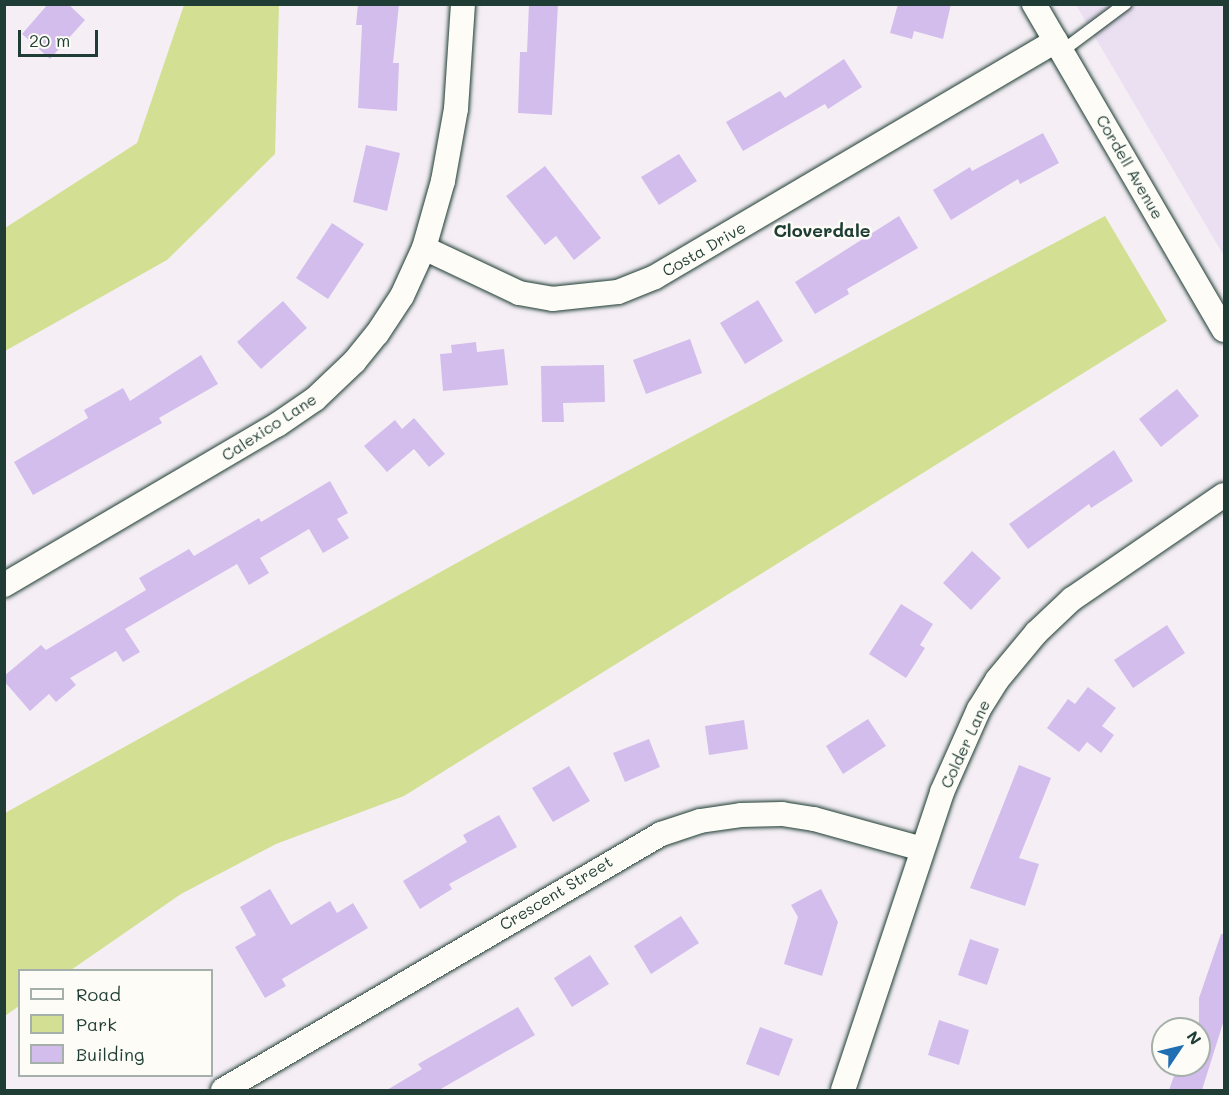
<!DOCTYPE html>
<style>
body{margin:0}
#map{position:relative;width:1229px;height:1095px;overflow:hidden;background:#f5eff5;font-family:Mali,sans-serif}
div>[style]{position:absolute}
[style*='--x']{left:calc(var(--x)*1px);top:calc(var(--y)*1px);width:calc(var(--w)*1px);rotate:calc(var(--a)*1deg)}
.built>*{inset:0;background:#ebe0f2}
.green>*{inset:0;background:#d3e094}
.building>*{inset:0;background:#d3bdec}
.roads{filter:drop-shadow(0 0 2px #1f3d34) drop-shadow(0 0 2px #1f3d34)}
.service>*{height:12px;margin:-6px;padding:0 6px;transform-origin:6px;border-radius:6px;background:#fdfcf7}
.minor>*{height:24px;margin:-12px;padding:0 12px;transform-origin:12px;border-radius:12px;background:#fdfcf7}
span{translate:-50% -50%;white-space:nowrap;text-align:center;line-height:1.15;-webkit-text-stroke:5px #fdfcf7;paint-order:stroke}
.street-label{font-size:16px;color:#1f3d34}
.neighbourhood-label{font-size:18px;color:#1f3d34;font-weight:700}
.frame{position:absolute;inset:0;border:6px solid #1f3d34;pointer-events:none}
.legend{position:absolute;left:18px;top:969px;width:195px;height:108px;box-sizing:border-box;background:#fdfcf7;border:2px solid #a4b0a9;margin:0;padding:8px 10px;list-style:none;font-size:18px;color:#1f3d34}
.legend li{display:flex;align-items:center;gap:12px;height:30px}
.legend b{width:30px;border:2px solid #a4b0a9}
.north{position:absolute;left:1151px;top:1017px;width:60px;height:60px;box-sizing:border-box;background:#fdfcf7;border:2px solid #a4b0a9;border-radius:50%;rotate:55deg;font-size:16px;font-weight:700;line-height:24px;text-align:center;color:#1f3d34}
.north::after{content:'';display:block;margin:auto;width:21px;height:27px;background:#1f6fb2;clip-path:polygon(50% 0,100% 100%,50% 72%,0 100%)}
.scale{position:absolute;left:18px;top:30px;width:80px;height:27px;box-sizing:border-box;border:3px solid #1f3d34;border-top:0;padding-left:8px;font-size:18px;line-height:21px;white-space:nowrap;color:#1f3d34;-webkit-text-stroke:4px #fdfcf7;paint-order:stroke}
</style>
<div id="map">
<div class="built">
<div style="clip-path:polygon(1076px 5px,1224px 5px,1224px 256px)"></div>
</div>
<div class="green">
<div style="clip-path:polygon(184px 5px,279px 5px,275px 154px,167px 260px,5px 351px,5px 228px,137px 143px)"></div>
<div style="clip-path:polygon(1105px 216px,1167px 321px,404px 796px,276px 844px,181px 894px,71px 970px,20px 970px,19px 1006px,5px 1016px,5px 813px,500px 539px)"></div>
</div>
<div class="building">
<div style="clip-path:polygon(48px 4px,68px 4px,85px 20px,50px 59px,22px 34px)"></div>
<div style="clip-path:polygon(358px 4px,399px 4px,393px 63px,399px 63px,397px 111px,358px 108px,362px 25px,356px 25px)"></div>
<div style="clip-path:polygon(529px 4px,558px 4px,552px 115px,518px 113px,520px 52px,527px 52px)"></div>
<div style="clip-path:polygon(898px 4px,951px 4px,943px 39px,914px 31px,912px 39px,890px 33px)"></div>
<div style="clip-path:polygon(844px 59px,862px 87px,828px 109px,825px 104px,743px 151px,726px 122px,780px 91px,785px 98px)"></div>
<div style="clip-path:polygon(1043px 133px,1059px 163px,1020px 184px,1018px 179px,951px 220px,933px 190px,970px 167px,972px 171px)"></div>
<div style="clip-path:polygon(366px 145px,400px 153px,387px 211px,353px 202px)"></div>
<div style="clip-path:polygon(679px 154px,697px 181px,659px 205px,641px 177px)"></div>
<div style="clip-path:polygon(545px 166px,601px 238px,574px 260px,556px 236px,545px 245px,506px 196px)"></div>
<div style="clip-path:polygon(899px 216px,918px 248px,847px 289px,849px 294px,815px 314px,795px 282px)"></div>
<div style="clip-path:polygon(332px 223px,364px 244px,328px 299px,296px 278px)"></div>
<div style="clip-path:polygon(758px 300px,783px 341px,745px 364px,720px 323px)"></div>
<div style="clip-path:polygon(283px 301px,307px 328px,261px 369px,237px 342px)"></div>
<div style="clip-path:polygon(690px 339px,702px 373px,646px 394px,633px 360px)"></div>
<div style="clip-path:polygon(476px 342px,477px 352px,504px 349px,508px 385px,443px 391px,440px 354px,452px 353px,451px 345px)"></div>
<div style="clip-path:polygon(201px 355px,218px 384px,159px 418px,162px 423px,33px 495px,14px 462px,88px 418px,84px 410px,123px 388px,130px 401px)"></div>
<div style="clip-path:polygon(604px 365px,605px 402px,563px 403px,564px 422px,542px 422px,541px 366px)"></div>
<div style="clip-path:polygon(1177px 389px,1199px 416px,1161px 447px,1139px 419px)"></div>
<div style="clip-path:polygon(414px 418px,445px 454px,429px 467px,414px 449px,387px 472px,364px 446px,395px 420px,402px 429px)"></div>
<div style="clip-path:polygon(1114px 450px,1133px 481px,1091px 508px,1089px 504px,1028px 549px,1009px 524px)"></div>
<div style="clip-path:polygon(330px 481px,348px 513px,337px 519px,349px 538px,323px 553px,309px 529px,260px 558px,269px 573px,249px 585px,237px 564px,125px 629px,140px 652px,123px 662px,116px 651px,70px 678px,76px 685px,56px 702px,49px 694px,30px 711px,4px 681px,4px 676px,41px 645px,46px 650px,146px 590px,139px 578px,189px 549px,194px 556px,259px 518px,261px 522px)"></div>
<div style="clip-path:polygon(972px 551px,1001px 578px,971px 610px,943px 583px)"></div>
<div style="clip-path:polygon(901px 604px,933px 624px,920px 645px,925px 648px,906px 678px,869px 654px)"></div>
<div style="clip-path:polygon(1167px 625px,1185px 653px,1133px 688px,1114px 660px)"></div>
<div style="clip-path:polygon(1088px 687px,1116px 708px,1102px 726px,1114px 735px,1101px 753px,1087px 742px,1079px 752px,1047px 728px,1068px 699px,1075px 704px)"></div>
<div style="clip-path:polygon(868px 719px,886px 746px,843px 774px,826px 746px)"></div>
<div style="clip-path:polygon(744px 720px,748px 749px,709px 755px,705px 726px)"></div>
<div style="clip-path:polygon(649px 739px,660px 767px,625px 782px,613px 753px)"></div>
<div style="clip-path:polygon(1019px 765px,1051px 778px,1019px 858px,1039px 864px,1025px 906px,970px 888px)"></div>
<div style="clip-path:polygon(569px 766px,590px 801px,553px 822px,532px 788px)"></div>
<div style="clip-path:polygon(499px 815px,517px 847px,449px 884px,452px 889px,420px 909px,403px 881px,467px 842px,463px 835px)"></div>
<div style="clip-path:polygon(270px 889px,291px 925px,330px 901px,337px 913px,353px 903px,368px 928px,282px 979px,286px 986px,265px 998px,235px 947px,256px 935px,240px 907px)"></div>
<div style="clip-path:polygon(821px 889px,838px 922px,822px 976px,784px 964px,798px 917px,791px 905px)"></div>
<div style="clip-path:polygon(681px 916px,699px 943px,651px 974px,634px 946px)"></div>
<div style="clip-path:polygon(1221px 934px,1224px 934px,1224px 1020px,1202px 1090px,1169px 1090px,1178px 1065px,1199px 1065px,1199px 998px)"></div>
<div style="clip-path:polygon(970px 939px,999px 949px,987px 985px,958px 975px)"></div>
<div style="clip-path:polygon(590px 955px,609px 984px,572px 1007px,554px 978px)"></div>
<div style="clip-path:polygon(518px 1007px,535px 1035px,439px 1090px,387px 1090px,422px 1069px,418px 1064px)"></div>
<div style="clip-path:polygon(939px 1020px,969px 1030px,959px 1065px,928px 1055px)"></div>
<div style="clip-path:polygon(760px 1027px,793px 1039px,779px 1076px,746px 1064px)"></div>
</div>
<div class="roads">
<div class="service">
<div style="--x:1062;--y:51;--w:79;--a:-36.7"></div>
</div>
<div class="minor">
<div style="--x:1034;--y:4;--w:377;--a:59.8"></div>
<div style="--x:424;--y:248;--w:105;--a:25.3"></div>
<div style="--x:519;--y:293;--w:34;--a:10"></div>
<div style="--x:552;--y:299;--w:66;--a:-6.1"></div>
<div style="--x:618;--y:292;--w:40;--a:-22"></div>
<div style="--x:655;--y:277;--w:465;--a:-30.5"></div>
<div style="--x:4;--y:585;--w:316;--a:-30.4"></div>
<div style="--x:277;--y:425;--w:46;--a:-34.4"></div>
<div style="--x:315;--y:399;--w:54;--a:-43.5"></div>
<div style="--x:354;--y:362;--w:36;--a:-51"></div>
<div style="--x:377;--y:334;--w:45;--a:-56.7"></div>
<div style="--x:402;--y:296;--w:53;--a:-65.4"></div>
<div style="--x:424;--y:248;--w:70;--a:-74.2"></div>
<div style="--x:443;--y:181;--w:73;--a:-79.8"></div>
<div style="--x:456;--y:109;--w:105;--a:-86.2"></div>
<div style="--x:223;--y:1090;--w:507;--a:-30.31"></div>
<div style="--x:661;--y:834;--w:41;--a:-18.4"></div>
<div style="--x:700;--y:821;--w:41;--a:-8.3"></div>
<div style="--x:741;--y:815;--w:41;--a:-1.4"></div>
<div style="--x:782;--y:814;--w:32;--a:9"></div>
<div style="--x:814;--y:819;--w:112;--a:15.5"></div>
<div style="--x:843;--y:1090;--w:314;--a:-71.6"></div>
<div style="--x:942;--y:792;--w:91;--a:-66"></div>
<div style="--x:979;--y:709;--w:34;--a:-58"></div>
<div style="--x:997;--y:680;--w:61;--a:-50.3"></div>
<div style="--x:1036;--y:633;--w:50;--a:-43.4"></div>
<div style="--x:1072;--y:599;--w:184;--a:-34.4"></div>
</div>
</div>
<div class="street-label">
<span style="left:1130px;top:167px;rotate:60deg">Cordell Avenue</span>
<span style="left:704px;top:249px;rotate:-30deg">Costa Drive</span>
<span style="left:269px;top:427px;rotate:-33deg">Calexico Lane</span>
<span style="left:965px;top:744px;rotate:-65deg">Colder Lane</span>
<span style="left:556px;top:893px;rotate:-31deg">Crescent Street</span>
</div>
<div class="neighbourhood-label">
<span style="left:822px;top:230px">Cloverdale</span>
</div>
<div class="frame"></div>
<ul class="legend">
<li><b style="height:8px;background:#fdfcf7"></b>Road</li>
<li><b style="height:16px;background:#d3e094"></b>Park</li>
<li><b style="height:16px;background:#d3bdec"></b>Building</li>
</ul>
<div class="north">N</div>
<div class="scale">20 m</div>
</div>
